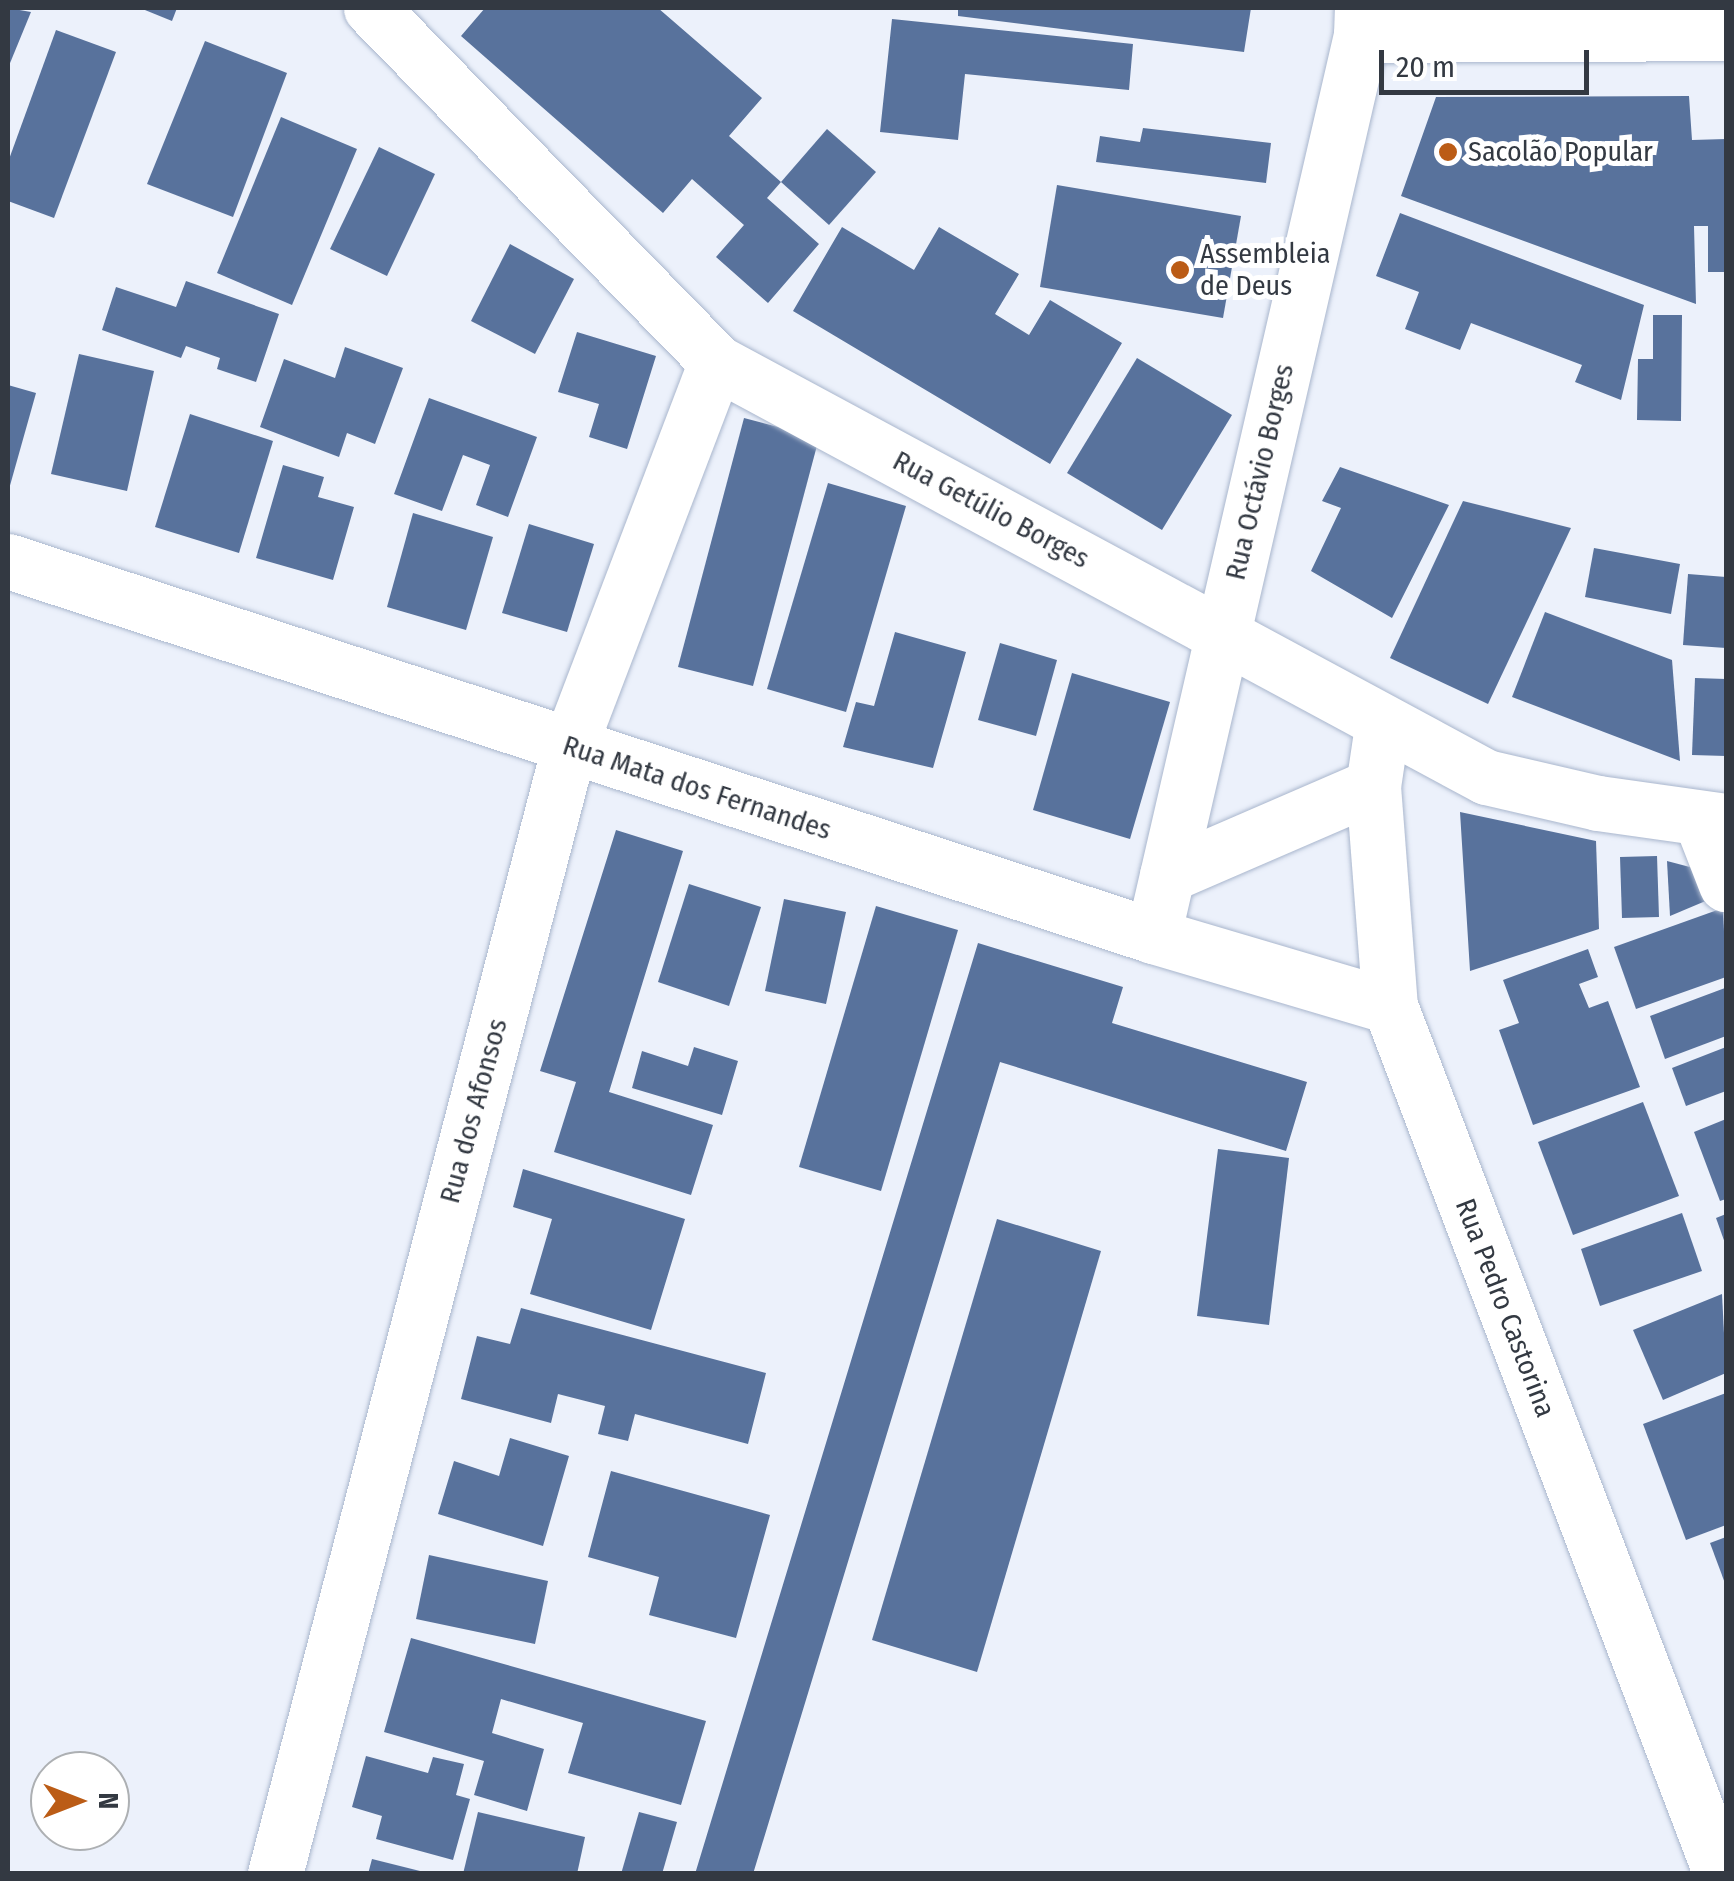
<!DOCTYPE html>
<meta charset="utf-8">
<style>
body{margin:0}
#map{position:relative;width:1734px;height:1881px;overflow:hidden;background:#ecf1fb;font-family:"Fira Sans Condensed",sans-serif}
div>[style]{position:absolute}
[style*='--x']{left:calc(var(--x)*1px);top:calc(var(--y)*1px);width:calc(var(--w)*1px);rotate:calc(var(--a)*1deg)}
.building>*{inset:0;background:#58729c}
.roads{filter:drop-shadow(0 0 2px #a9b6cd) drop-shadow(0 0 2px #a9b6cd)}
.minor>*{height:55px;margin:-27.5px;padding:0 27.5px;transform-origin:27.5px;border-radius:27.5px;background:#fff}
.dots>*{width:28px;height:28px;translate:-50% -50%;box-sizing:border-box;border:5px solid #fff;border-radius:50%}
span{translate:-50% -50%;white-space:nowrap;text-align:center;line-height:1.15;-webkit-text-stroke:10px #fff;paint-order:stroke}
.poi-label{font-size:28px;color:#333942}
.left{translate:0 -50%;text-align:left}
.street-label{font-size:28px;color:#333942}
.frame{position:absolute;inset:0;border:10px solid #333942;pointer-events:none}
.north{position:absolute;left:30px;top:1751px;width:100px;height:100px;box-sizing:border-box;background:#fff;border:2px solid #adb0b3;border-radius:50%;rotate:90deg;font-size:28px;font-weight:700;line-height:40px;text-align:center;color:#333942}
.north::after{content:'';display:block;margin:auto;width:35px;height:45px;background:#bb5c16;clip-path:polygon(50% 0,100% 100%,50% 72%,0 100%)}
.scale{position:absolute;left:1379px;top:50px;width:210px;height:45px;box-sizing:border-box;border:5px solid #333942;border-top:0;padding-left:12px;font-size:30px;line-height:35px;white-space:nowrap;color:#333942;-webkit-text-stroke:8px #fff;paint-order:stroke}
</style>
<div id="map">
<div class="building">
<div style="clip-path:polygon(8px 8px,31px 12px,8px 68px)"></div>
<div style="clip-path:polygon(140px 8px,177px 8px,172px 21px)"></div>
<div style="clip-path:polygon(485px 8px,658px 8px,762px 98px,729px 136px,781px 182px,767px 198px,819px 244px,768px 303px,716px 257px,744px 225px,692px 179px,663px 213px,461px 36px)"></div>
<div style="clip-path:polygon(958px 8px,1251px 8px,1244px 52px,958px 16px)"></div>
<div style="clip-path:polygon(892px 19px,1133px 44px,1129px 90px,965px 74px,958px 140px,880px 132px)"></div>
<div style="clip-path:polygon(56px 30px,116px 52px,54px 218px,8px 201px,8px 162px)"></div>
<div style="clip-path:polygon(205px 41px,287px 73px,233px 217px,147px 184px)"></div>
<div style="clip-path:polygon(1689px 96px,1692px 140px,1726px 139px,1726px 272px,1708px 272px,1708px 226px,1694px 226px,1696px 304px,1401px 196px,1436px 97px)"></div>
<div style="clip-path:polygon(281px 117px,357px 149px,292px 305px,217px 273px)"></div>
<div style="clip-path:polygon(1143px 128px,1271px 143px,1266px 183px,1096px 162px,1100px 136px,1140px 142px)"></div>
<div style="clip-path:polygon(827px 129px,876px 172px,829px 225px,781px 182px)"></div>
<div style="clip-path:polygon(379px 147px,435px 174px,387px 276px,330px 249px)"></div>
<div style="clip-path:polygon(1057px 185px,1241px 216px,1223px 318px,1040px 287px)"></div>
<div style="clip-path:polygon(1400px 213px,1644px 305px,1621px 400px,1575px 382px,1582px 365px,1471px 323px,1460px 350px,1405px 329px,1419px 292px,1376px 276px)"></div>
<div style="clip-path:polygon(842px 227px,914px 270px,939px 227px,1019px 274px,995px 314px,1029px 335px,1050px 300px,1122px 343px,1050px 464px,793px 311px)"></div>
<div style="clip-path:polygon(510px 244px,574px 279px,535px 354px,471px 321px)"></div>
<div style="clip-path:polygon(186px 281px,279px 314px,256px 382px,217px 369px,220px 358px,186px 346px,181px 358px,102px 330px,116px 287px,176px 307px)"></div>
<div style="clip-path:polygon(1653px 315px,1682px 315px,1681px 421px,1637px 420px,1638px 359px,1653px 359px)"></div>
<div style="clip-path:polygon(577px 332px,656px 356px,627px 449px,589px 437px,599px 404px,558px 392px)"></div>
<div style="clip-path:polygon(345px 347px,403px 368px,375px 444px,347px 433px,339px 457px,260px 427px,284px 359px,335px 378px)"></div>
<div style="clip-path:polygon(79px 354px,154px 371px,127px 491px,51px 474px)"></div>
<div style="clip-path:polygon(1137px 358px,1232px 415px,1162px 530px,1067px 473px)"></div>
<div style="clip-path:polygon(8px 385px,36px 393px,9px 489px,8px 488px)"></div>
<div style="clip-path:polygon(429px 398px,537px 437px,508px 517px,476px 505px,490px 465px,463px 455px,442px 511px,394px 494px)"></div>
<div style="clip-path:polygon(190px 414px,273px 441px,239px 553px,155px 527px)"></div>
<div style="clip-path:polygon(744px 418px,819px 438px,753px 686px,678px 667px)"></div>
<div style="clip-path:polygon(283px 465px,324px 477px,318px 497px,354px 507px,333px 580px,256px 558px)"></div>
<div style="clip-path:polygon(1340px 467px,1449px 505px,1392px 618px,1311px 571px,1341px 508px,1322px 501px)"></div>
<div style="clip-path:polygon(828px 483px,906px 506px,846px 712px,767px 689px)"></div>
<div style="clip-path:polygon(1463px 501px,1571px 528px,1488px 704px,1390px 658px)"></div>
<div style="clip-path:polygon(413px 513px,493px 537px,466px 630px,387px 607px)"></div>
<div style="clip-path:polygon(529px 524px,594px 544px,567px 632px,502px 613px)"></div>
<div style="clip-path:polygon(1594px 548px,1680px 564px,1671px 614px,1585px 597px)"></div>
<div style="clip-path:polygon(1688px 574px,1726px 577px,1726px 648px,1683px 645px)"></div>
<div style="clip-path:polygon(1545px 612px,1672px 660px,1680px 761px,1512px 697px)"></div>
<div style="clip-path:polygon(895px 632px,966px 652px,933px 768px,843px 747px,856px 702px,874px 706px)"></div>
<div style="clip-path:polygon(1000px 643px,1057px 660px,1036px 736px,978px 720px)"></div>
<div style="clip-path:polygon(1072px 673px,1170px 702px,1130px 839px,1033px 810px)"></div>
<div style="clip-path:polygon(1695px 678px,1726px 679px,1726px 756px,1692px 755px)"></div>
<div style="clip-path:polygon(1460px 812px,1596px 841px,1599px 929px,1470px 971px)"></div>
<div style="clip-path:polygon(616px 830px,683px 851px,609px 1092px,713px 1125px,691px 1195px,554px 1152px,576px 1082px,540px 1071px)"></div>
<div style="clip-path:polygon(1657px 856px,1659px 917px,1622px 918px,1620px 857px)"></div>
<div style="clip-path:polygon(1667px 861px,1705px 871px,1715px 897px,1670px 916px)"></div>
<div style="clip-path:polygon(689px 884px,761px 907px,729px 1006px,658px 982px)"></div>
<div style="clip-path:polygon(784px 899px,846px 912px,826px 1004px,765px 991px)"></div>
<div style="clip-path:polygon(876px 906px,958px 930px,881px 1191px,799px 1167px)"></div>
<div style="clip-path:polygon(1723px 908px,1726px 977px,1636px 1009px,1614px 947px)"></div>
<div style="clip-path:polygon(978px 943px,1123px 987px,1112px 1023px,1307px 1082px,1286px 1151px,1000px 1062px,753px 1874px,695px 1874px)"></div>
<div style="clip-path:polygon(1588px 949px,1598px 977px,1579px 984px,1589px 1008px,1608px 1001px,1640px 1087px,1533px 1125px,1499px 1030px,1519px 1023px,1503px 980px)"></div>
<div style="clip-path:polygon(1725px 988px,1726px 1036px,1665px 1059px,1650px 1016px)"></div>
<div style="clip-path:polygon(694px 1047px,738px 1061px,722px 1115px,632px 1088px,642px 1051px,688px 1066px)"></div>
<div style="clip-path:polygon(1726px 1047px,1726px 1091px,1686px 1106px,1672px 1068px)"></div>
<div style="clip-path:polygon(1643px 1102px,1679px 1196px,1573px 1235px,1538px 1142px)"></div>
<div style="clip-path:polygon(1726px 1119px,1726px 1199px,1720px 1201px,1694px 1132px)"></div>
<div style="clip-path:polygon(1218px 1149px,1289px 1158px,1269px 1325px,1197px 1316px)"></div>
<div style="clip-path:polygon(523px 1169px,685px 1219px,651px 1330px,530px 1294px,552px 1219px,513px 1207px)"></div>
<div style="clip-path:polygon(1682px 1213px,1702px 1271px,1600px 1306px,1581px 1249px)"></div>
<div style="clip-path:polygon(1726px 1214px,1726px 1246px,1716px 1218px)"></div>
<div style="clip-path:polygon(997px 1219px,1101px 1251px,977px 1672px,872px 1640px)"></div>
<div style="clip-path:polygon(1722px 1294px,1726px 1373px,1663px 1400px,1633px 1330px)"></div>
<div style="clip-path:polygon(521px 1308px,766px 1373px,748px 1444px,635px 1414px,628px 1441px,598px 1434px,605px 1406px,558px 1394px,551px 1423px,461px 1399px,477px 1336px,510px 1344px)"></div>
<div style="clip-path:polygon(1726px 1393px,1726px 1525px,1686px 1540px,1643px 1424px)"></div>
<div style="clip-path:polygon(510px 1438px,569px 1456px,543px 1546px,438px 1514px,454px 1461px,499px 1476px)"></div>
<div style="clip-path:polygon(611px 1471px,770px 1515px,736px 1638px,649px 1615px,659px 1577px,588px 1557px)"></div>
<div style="clip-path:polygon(1726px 1537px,1726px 1586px,1710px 1543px)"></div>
<div style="clip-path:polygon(429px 1555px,548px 1581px,535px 1644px,416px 1619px)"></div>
<div style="clip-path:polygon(411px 1638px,706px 1721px,681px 1805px,568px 1773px,583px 1723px,501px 1699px,492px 1733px,544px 1749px,527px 1811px,474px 1795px,484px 1761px,384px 1732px)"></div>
<div style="clip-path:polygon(366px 1756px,428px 1773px,433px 1757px,464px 1764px,456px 1795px,470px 1799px,453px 1860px,376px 1839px,382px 1816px,352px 1807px)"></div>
<div style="clip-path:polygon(478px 1812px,585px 1837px,577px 1874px,463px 1874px)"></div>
<div style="clip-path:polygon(639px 1812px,677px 1822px,662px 1874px,621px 1874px)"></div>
<div style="clip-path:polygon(372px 1859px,424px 1872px,423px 1874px,368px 1874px)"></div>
</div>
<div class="roads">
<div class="minor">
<div style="--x:371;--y:8;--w:494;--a:45.7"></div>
<div style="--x:716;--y:362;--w:875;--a:28.32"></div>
<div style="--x:1486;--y:777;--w:115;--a:13.1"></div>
<div style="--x:1598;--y:803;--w:129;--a:8"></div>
<div style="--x:1361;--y:35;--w:365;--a:-0.3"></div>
<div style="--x:8;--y:561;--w:1205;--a:18.13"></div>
<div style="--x:1153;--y:936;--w:247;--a:16.5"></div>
<div style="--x:1382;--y:726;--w:61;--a:98.5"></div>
<div style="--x:1373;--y:786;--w:221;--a:85.6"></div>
<div style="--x:1390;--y:1006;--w:929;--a:69.13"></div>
<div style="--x:1701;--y:820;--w:69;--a:68.7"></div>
<div style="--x:1167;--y:875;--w:224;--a:-23.4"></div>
<div style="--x:1153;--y:936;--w:925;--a:-77"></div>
<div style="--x:1361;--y:35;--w:27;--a:-88"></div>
<div style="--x:275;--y:1874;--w:1165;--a:-75.38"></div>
<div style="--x:569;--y:747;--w:412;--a:-69.1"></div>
</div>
</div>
<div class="dots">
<div style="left:1448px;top:152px;background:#bb5c16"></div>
<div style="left:1180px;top:270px;background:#bb5c16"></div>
</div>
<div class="poi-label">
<span class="left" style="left:1468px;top:152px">Sacolão Popular</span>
<span class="left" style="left:1200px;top:270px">Assembleia<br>de Deus</span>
</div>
<div class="street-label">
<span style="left:1260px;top:472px;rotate:-77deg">Rua Octávio Borges</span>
<span style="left:991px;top:510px;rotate:28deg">Rua Getúlio Borges</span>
<span style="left:697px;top:788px;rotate:18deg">Rua Mata dos Fernandes</span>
<span style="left:474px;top:1111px;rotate:-75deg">Rua dos Afonsos</span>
<span style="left:1505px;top:1308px;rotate:69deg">Rua Pedro Castorina</span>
</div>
<div class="frame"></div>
<div class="north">N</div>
<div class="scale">20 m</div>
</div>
